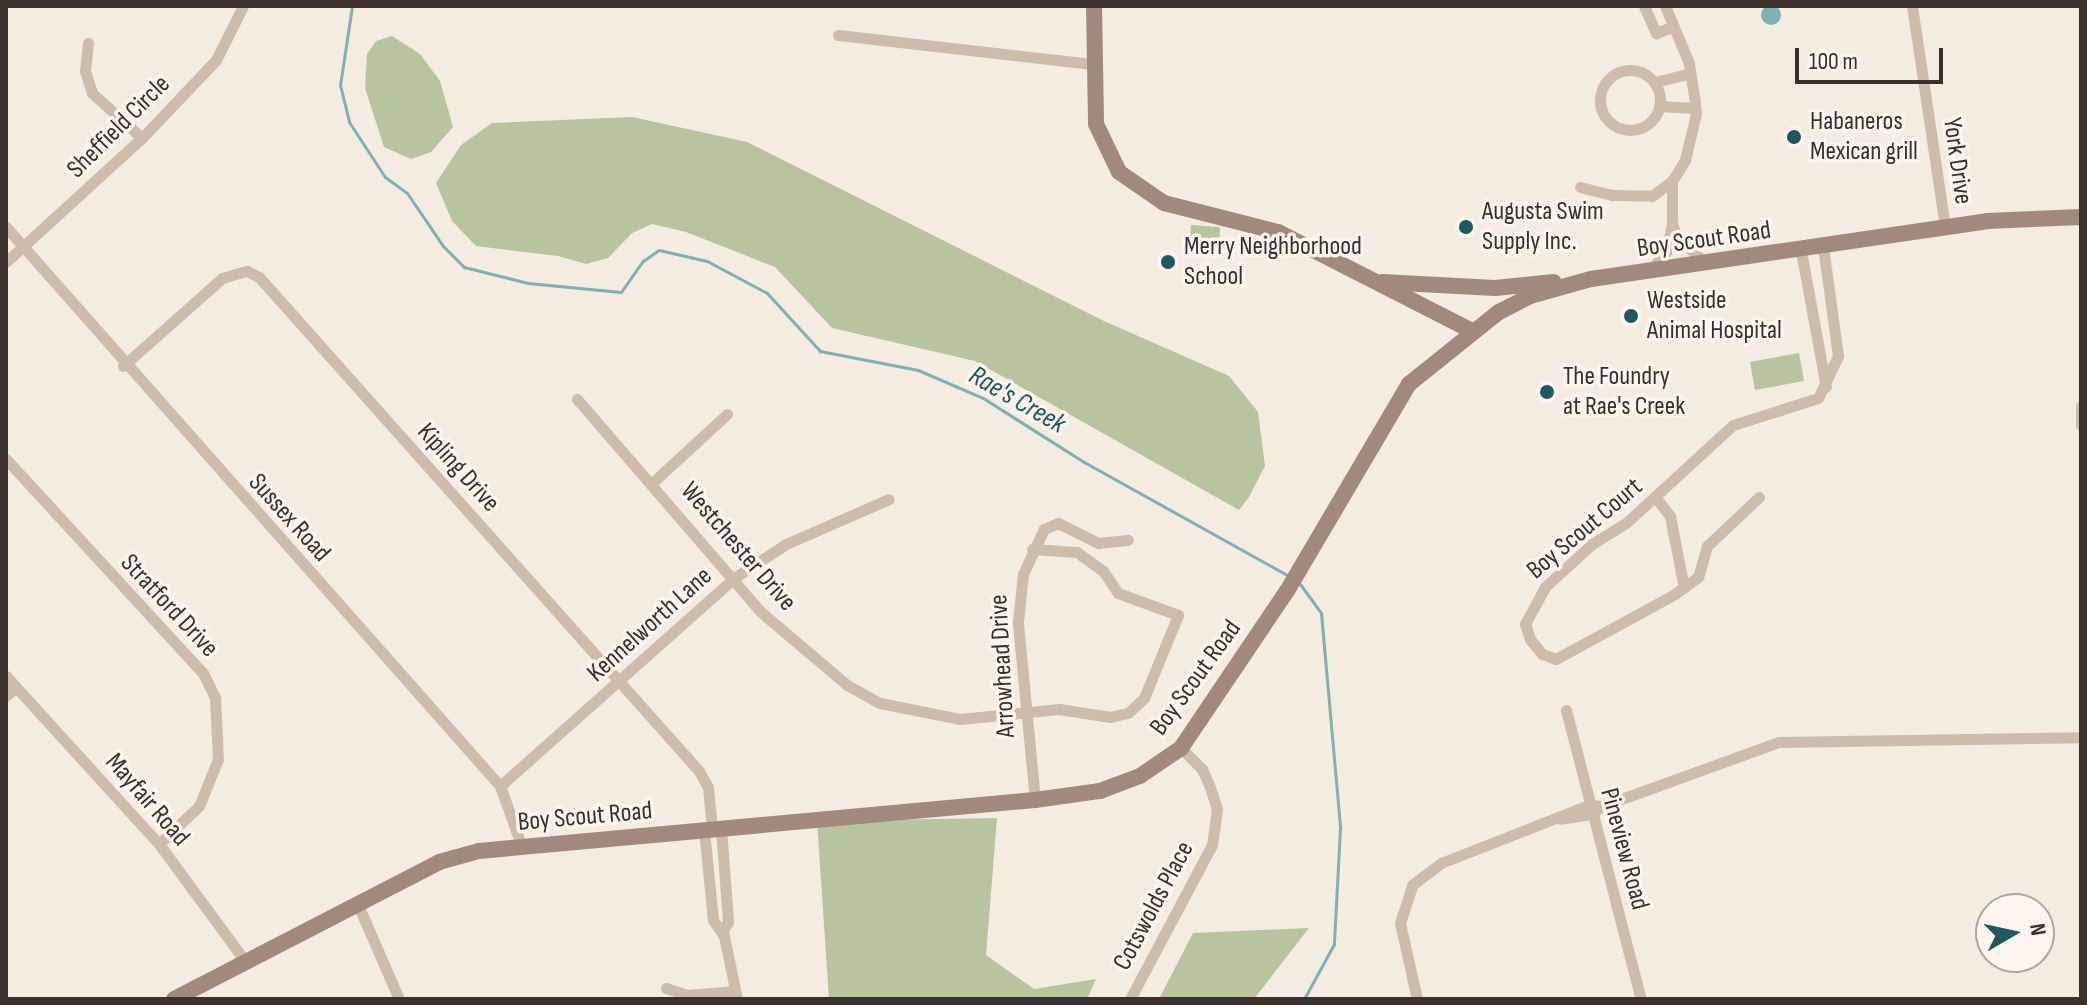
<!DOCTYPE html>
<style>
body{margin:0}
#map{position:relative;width:2087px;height:1005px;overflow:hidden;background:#f4ebe1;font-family:"Sofia Sans Condensed",sans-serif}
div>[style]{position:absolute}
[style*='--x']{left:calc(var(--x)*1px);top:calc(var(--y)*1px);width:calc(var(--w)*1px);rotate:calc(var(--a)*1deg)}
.green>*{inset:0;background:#b8c4a0}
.water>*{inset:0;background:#7fb0b2}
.round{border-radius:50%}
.stream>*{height:3px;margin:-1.5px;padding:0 1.5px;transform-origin:1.5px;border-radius:1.5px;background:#7fb0b2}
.street>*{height:11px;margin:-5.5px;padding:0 5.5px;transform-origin:5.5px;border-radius:5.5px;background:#cdbbac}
.street>.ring{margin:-5.5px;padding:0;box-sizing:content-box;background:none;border:11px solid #cdbbac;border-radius:50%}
.secondary>*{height:16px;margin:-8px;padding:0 8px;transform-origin:8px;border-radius:8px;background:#a18a7d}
.dots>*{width:22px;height:22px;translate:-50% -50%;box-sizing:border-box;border:4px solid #fbf5ee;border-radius:50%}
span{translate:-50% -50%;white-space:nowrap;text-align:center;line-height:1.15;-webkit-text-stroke:7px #fbf5ee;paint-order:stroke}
.poi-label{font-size:26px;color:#3b302b}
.left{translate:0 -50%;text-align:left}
.street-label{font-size:26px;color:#3b302b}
.water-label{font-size:28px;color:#1f5a5e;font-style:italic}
.frame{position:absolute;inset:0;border:8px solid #3b302b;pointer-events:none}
.north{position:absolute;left:1975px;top:893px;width:80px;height:80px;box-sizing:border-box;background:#fbf5ee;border:2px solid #aea6a0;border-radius:50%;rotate:81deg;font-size:22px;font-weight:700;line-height:32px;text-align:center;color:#3b302b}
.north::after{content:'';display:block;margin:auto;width:28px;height:36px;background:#1f5a5e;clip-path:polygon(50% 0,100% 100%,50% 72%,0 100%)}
.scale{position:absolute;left:1795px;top:48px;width:148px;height:36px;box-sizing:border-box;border:4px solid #3b302b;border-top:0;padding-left:10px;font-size:24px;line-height:28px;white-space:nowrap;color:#3b302b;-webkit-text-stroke:6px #fbf5ee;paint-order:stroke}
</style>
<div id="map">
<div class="green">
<div style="clip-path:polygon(392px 36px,420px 54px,440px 81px,453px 127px,431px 152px,411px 159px,384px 147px,365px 88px,367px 54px,376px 41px)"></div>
<div style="clip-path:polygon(632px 117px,747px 142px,1104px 321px,1229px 376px,1258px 412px,1265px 466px,1249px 497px,1239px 510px,975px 361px,832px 328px,775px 267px,686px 232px,652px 224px,632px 233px,608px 258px,586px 264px,558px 256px,476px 246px,452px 221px,436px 183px,461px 145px,492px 123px)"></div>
<div style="clip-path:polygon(1191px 225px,1220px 227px,1219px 249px,1190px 246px)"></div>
<div style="clip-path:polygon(1799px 353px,1804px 381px,1755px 390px,1750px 362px)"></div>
<div style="clip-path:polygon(997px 818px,986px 955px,1034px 989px,1096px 979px,1087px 999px,829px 999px,817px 821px)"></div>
<div style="clip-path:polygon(1309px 928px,1254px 999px,1159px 999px,1193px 933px)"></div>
</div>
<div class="water">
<div class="round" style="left:1761px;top:5px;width:20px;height:20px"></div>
</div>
<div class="stream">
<div style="--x:352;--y:6;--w:80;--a:98.6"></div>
<div style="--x:340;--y:85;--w:38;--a:76"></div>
<div style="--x:349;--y:122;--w:66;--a:56.8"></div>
<div style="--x:385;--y:177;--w:27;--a:36"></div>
<div style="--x:407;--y:193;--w:64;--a:55.8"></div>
<div style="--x:443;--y:246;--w:30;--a:45"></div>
<div style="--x:464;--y:267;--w:66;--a:14"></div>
<div style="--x:528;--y:283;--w:93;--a:5.5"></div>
<div style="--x:621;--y:292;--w:38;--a:-55"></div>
<div style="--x:643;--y:261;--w:19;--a:-35"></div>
<div style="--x:659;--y:250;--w:49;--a:12.9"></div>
<div style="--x:707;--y:261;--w:68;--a:28.1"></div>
<div style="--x:767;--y:293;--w:79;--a:47.6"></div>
<div style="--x:820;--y:351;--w:100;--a:11"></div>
<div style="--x:918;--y:370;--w:71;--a:23.3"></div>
<div style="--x:983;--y:398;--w:120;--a:32.4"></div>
<div style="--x:1084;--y:462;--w:237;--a:29.1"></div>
<div style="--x:1300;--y:584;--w:36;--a:54"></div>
<div style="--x:1321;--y:613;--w:216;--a:84.9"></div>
<div style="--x:1340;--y:828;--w:116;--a:93"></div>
<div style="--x:1334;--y:944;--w:63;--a:118.6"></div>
</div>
<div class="street">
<div style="--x:1644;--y:6;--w:30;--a:66"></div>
<div style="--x:1656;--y:33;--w:19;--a:-21"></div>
<div style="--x:1912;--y:6;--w:224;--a:81.5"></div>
<div style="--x:838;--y:35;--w:258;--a:6.5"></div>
<div style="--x:88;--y:43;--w:28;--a:96"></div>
<div style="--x:85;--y:71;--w:23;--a:72"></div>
<div style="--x:92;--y:93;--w:67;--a:42"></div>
<div class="ring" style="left:1600px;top:70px;width:49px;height:49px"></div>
<div style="--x:1655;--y:82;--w:36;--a:-14"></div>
<div style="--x:1659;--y:106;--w:36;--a:3"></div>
<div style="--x:1672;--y:181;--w:43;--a:90"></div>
<div style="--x:1580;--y:187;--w:34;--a:14"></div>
<div style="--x:1613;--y:195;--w:39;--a:1"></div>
<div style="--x:1652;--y:196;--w:25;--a:-37"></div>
<div style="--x:1672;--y:181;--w:25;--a:-58"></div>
<div style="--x:1685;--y:160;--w:47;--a:-76.6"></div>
<div style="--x:1696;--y:114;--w:18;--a:-96"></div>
<div style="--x:1694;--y:96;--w:33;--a:-99"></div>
<div style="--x:1689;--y:63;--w:62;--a:-112.8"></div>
<div style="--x:6;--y:227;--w:746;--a:48.53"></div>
<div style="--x:500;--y:786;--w:65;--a:70.2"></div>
<div style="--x:1801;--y:251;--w:138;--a:79.6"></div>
<div style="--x:6;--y:262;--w:184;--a:-42.4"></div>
<div style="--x:142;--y:138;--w:108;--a:-46.5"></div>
<div style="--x:216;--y:60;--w:60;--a:-63.4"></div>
<div style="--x:1650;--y:270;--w:24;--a:-48"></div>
<div style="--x:1666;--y:252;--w:29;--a:-78"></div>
<div style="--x:1672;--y:224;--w:14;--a:69"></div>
<div style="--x:1677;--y:237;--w:38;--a:42"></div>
<div style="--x:123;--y:366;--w:132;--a:-41.6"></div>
<div style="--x:222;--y:278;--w:26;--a:-16"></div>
<div style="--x:247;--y:271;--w:13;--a:27"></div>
<div style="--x:259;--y:277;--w:662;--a:48.31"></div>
<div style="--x:699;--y:771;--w:18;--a:61"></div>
<div style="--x:708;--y:787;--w:42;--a:84.6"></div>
<div style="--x:577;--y:399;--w:281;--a:49.2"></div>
<div style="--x:761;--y:612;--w:113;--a:40.3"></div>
<div style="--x:847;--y:685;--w:38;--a:29"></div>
<div style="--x:880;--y:703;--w:82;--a:11.3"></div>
<div style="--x:960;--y:719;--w:100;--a:-5.8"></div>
<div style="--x:1059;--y:709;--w:52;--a:8.9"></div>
<div style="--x:1110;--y:717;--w:18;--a:-13"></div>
<div style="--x:1128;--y:713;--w:22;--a:-43"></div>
<div style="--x:1144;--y:698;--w:90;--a:-67.7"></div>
<div style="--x:1178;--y:615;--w:64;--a:-159.9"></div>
<div style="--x:1118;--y:593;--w:27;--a:-124"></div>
<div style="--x:1103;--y:571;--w:32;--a:-144"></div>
<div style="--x:1077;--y:552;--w:45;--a:-176.2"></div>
<div style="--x:2081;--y:406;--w:19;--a:90"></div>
<div style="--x:6;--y:459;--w:291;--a:47.4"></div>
<div style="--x:203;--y:673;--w:28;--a:64"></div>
<div style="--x:215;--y:698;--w:61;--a:87.2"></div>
<div style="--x:218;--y:759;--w:51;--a:112"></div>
<div style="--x:199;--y:806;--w:55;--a:136.5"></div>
<div style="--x:652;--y:483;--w:102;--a:-42.6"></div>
<div style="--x:1759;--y:497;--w:71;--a:136.7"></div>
<div style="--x:1707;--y:546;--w:32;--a:106"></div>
<div style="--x:1698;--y:577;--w:29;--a:144"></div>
<div style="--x:1675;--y:594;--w:136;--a:151.4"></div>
<div style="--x:1556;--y:659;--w:15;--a:-160"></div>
<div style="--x:1542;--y:654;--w:19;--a:-129"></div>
<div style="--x:1530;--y:639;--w:16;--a:-108"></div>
<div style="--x:1525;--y:624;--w:42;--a:-61.6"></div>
<div style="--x:1545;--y:587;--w:64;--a:-42.5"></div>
<div style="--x:1592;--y:544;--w:40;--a:-32"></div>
<div style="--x:1626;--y:523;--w:145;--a:-42.5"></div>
<div style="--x:1733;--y:425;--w:89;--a:-17.6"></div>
<div style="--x:1818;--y:398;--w:47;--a:-64.5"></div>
<div style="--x:1838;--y:356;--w:110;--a:-97.8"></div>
<div style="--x:1656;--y:498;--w:23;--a:52"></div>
<div style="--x:1670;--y:516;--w:73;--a:79"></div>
<div style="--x:6;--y:676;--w:227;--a:47.7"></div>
<div style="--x:159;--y:844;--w:145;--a:53.7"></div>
<div style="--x:6;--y:696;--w:13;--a:-42"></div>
<div style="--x:1566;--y:710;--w:299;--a:75.5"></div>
<div style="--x:500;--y:786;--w:313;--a:-41.6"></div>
<div style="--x:734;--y:578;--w:62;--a:-33.2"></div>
<div style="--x:786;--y:544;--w:112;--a:-23.6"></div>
<div style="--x:1035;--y:800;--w:179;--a:-95.5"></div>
<div style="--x:1018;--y:622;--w:48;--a:-84.1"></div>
<div style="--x:1023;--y:574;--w:50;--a:-65"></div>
<div style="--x:1044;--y:529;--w:15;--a:-23"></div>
<div style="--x:1058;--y:523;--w:45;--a:26.6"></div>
<div style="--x:1098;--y:543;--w:30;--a:-6"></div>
<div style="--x:1602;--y:806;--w:188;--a:-19.9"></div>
<div style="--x:1779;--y:742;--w:302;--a:-0.9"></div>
<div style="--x:721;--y:828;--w:94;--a:85.7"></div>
<div style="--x:728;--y:922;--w:12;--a:121"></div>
<div style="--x:704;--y:830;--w:90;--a:84.3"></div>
<div style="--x:713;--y:920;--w:19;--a:55"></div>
<div style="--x:724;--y:936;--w:64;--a:78.3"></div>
<div style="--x:359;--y:907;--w:100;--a:66.5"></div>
<div style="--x:666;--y:988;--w:23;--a:18"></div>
<div style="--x:688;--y:995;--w:47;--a:-4.9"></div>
<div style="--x:1130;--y:999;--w:174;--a:-62"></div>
<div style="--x:1212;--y:845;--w:36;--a:-82"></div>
<div style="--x:1217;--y:809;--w:23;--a:-108"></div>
<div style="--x:1210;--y:787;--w:20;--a:-114"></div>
<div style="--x:1202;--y:769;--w:30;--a:-135"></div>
<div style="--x:1417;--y:999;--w:78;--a:-102.6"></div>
<div style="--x:1400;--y:923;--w:40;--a:-72"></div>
<div style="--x:1412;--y:885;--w:36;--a:-37"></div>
<div style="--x:1441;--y:863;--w:159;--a:-21.4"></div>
<div style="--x:1589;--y:805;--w:13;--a:4"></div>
<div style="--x:1602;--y:806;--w:14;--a:144"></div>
<div style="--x:1591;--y:814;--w:31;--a:171"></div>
</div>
<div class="secondary">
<div style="--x:1094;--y:6;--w:118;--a:89"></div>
<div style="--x:1096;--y:124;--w:53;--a:64.4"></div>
<div style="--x:1119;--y:172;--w:55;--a:34.6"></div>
<div style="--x:1164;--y:203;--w:118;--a:14.3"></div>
<div style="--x:1278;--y:232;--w:216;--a:27"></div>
<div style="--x:1382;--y:282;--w:113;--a:3"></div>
<div style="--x:1495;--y:288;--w:59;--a:-5.8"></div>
<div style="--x:174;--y:999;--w:298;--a:-27.3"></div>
<div style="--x:439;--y:862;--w:41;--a:-15.4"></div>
<div style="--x:479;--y:851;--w:558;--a:-5.24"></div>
<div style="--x:1035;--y:800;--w:66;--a:-7.9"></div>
<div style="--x:1100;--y:791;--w:43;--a:-20.6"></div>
<div style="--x:1140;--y:776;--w:50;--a:-34.3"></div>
<div style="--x:1181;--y:748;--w:189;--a:-56"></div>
<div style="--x:1287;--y:591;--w:240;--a:-59.5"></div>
<div style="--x:1409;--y:384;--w:115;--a:-38.7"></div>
<div style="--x:1499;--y:312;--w:35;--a:-27"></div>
<div style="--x:1530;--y:296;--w:63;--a:-15.6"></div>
<div style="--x:1591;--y:279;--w:400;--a:-8.3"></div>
<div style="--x:1987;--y:221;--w:94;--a:-2.4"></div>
</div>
<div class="dots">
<div style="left:1794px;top:137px;background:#1f5a5e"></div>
<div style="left:1466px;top:227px;background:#1f5a5e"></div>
<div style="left:1168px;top:262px;background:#1f5a5e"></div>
<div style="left:1631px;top:316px;background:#1f5a5e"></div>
<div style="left:1547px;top:392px;background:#1f5a5e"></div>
</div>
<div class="poi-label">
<span class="left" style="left:1810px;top:137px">Habaneros<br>Mexican grill</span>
<span class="left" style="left:1482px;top:227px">Augusta Swim<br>Supply Inc.</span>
<span class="left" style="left:1184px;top:262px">Merry Neighborhood<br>School</span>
<span class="left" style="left:1647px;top:316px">Westside<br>Animal Hospital</span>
<span class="left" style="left:1563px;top:392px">The Foundry<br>at Rae's Creek</span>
</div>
<div class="street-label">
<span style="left:119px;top:127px;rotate:-45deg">Sheffield Circle</span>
<span style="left:1957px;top:161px;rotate:82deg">York Drive</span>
<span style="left:1704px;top:240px;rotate:-8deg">Boy Scout Road</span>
<span style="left:458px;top:468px;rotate:48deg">Kipling Drive</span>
<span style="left:289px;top:518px;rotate:48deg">Sussex Road</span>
<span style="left:1585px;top:529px;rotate:-40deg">Boy Scout Court</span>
<span style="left:738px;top:547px;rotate:49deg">Westchester Drive</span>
<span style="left:169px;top:606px;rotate:47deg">Stratford Drive</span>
<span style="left:650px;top:625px;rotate:-42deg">Kennelworth Lane</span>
<span style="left:1003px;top:666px;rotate:-93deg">Arrowhead Drive</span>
<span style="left:1196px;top:678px;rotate:-54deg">Boy Scout Road</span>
<span style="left:147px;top:800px;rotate:49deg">Mayfair Road</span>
<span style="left:585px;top:817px;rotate:-5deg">Boy Scout Road</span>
<span style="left:1624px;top:849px;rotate:75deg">Pineview Road</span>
<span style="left:1154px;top:906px;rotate:-62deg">Cotswolds Place</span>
</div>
<div class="water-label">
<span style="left:1017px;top:400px;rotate:30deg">Rae's Creek</span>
</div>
<div class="frame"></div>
<div class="north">N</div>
<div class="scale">100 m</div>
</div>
